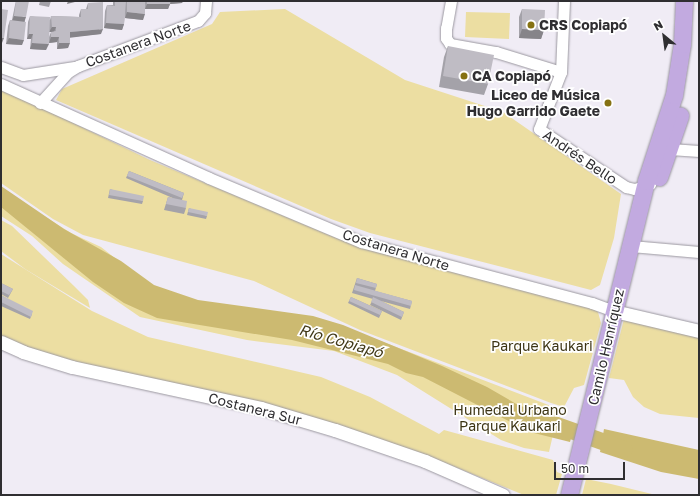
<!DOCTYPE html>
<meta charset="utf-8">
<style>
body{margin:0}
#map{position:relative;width:700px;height:496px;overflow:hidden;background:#f0ecf5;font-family:"Golos Text",sans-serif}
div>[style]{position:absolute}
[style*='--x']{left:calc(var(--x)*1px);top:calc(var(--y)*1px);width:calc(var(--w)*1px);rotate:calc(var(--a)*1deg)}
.green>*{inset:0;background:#ecdea2}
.water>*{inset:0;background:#ccba71}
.river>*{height:17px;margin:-8.5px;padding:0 8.5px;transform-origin:8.5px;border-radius:8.5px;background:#ccba71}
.roads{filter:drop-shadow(0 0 1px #9b98a0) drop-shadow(0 0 1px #9b98a0)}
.minor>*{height:11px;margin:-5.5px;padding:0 5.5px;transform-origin:5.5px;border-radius:5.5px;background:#fff}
.tertiary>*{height:13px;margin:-6.5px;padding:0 6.5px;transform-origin:6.5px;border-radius:6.5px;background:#fff}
.primary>*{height:17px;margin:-8.5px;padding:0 8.5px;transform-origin:8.5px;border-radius:8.5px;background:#c2aae0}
.wall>*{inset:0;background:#a4a2a9}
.shaded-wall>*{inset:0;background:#868489}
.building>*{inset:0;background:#bfbcc4}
.dots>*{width:11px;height:11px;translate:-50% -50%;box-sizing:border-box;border:2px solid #fff;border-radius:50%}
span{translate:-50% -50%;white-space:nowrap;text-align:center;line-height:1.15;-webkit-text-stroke:3.5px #fff;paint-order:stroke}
.poi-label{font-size:14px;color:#2f2e31;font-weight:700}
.left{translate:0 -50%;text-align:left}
.right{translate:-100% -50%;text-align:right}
.street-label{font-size:14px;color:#2f2e31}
.park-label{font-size:14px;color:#3c3414}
.water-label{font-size:15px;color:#403817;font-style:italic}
.frame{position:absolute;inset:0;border:2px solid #2f2e31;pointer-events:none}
.north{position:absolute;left:644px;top:16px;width:40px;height:40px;-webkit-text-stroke:3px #fff;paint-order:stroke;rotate:331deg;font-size:11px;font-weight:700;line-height:16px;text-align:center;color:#2f2e31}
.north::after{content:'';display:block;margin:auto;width:14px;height:18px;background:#2f2e31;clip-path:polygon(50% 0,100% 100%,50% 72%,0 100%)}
.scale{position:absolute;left:554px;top:462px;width:71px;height:18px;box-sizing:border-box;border:2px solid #2f2e31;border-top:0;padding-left:5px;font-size:12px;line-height:14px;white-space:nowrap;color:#2f2e31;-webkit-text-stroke:3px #fff;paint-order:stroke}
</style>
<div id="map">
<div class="green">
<div style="clip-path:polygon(285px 9px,405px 80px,503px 112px,621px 194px,614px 238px,600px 285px,591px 290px,370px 233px,331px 219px,56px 100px,62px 89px,212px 24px,220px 12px)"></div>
<div style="clip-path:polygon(466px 12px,510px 13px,509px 39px,465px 37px)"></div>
<div style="clip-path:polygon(1px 88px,150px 160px,339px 239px,593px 308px,598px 312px,601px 323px,584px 385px,574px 388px,564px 407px,551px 403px,360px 330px,254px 281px,83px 235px,53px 219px,1px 183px)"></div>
<div style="clip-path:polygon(1px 189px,71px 233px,101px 247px,150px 286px,200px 303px,362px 334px,559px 409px,549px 452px,524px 448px,501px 440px,397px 375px,334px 351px,247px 340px,140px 317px,63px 264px,32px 236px,1px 216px)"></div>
<div style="clip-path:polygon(1px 220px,12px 226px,74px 286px,88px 300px,90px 308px,25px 269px,1px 251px)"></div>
<div style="clip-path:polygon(1px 254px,92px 311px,148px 337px,321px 377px,370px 397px,439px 434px,444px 430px,553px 460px,557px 472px,562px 474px,556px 495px,524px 495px,445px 463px,1px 341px)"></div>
<div style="clip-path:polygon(624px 319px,699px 337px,699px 418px,660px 414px,644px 407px,633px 397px,624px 380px,609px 378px)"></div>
<div style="clip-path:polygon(586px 479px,611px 484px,656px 495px,582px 495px)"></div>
</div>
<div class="water">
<div style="clip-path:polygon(1px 186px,64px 229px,121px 261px,154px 285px,198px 300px,313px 316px,343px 325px,442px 366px,487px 387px,518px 405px,575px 424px,570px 442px,530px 432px,423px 377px,406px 373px,388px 364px,292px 340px,157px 318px,124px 303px,93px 282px,1px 207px)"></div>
<div style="clip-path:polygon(604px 429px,699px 450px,699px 479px,661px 472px,600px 452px)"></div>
</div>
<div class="river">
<div style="--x:551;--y:423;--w:77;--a:19.6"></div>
</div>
<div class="roads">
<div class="minor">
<div style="--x:451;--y:1;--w:27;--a:100"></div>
<div style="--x:446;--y:28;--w:10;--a:90"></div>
<div style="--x:446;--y:38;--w:7;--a:56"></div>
<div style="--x:450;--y:44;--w:47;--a:9.9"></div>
<div style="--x:496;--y:52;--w:68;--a:17.1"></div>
<div style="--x:564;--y:1;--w:71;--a:92.4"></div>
<div style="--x:561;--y:72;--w:61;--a:111.1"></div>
<div style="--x:539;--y:129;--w:105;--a:33.7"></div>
<div style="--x:626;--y:187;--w:9;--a:13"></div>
<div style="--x:635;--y:189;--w:16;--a:-18"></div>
<div style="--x:1;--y:67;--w:23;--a:20"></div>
<div style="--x:23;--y:75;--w:52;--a:-8.9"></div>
<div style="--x:1;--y:84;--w:228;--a:24.3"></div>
<div style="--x:209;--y:178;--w:165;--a:22.8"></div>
<div style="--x:361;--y:242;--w:239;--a:14.8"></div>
<div style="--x:592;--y:303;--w:23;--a:20"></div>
<div style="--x:40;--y:103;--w:42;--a:-47.9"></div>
<div style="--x:68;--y:72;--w:12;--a:-31"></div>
<div style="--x:78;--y:66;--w:128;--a:-20.6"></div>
<div style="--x:198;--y:21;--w:11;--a:-49"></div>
<div style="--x:205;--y:13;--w:12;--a:-85"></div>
<div style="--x:665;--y:143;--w:8;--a:50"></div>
<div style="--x:670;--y:149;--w:29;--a:4"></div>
<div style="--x:631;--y:246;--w:68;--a:5"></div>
</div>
<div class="tertiary">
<div style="--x:614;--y:311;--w:87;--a:13.2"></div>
<div style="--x:1;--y:342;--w:24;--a:24"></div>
<div style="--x:23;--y:352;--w:51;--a:17"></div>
<div style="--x:72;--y:367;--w:193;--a:12.2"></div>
<div style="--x:261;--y:408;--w:77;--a:16.6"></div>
<div style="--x:335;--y:430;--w:95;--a:19"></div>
<div style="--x:425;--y:461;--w:85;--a:23.6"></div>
</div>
<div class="primary">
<div style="--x:659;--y:177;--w:65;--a:-71"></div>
<div style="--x:569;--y:495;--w:323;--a:-76.2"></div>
<div style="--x:646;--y:181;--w:90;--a:-72"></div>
<div style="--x:674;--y:95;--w:52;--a:-81.1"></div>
<div style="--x:682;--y:44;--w:43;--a:-87.3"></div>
</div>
</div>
<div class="wall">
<div style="clip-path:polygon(16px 1px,25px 22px,22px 45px,6px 44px,8px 26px,10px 20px,12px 20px,15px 5px)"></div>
<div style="clip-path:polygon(40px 1px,51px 1px,49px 7px,39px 5px)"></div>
<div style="clip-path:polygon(113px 1px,145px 1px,143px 20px,125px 18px,125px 11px,124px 24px,122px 30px,104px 28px,105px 11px,107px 5px,113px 5px)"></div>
<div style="clip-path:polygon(145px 1px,183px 1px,182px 3px,170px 4px,168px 9px,145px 9px)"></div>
<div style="clip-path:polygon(88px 3px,101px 34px,70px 37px,68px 48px,57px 49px,57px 42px,49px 43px,49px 37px,51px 32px,49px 32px,46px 50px,30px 49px,31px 39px,27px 39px,28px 22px,30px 16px,50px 20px,51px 16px,79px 17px,79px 15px,81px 9px,86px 9px)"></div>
<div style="clip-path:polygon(522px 9px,544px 30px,541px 39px,519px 38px,519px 17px)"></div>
<div style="clip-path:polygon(448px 46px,488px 84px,484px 95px,439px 87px,444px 57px)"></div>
<div style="clip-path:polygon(129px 171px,184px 193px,182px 200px,186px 208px,184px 214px,164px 210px,168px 197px,175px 199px,126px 178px)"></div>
<div style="clip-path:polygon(110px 189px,143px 201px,142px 204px,108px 198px)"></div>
<div style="clip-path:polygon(189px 208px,207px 216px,206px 219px,187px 215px)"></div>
<div style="clip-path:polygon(357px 278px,377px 284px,375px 291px,412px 301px,410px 309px,381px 301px,404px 312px,401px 320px,370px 305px,373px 299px,352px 293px)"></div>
<div style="clip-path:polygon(1px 283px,13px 289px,8px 298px,1px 294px)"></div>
<div style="clip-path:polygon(1px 295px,32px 314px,30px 319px,1px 306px)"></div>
<div style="clip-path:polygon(351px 297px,382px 311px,379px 318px,348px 303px)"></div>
</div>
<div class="shaded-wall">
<div style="clip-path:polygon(68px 1px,79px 1px,67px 4px)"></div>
<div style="clip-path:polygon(171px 1px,183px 1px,182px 3px,170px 4px,168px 9px,145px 9px,147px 4px,170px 4px)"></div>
<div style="clip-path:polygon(127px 12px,145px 14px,143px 20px,125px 18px)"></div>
<div style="clip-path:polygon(14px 16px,26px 17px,24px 23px,12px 21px)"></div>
<div style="clip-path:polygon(106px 23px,124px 24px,122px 30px,104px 28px)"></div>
<div style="clip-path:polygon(52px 27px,56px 27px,54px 32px,49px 32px)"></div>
<div style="clip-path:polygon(103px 29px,101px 34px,68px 38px,70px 32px)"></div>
<div style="clip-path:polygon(522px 29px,544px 30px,541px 39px,519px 38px)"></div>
<div style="clip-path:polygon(29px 34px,33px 34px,31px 39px,27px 39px)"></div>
<div style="clip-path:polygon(1px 37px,4px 38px,2px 43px,1px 43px)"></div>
<div style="clip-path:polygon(51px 37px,59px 37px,57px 42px,49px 43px)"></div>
<div style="clip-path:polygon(9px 38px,24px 40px,22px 45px,6px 44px)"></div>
<div style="clip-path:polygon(32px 43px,49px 44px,46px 50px,30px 49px)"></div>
<div style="clip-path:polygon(59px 43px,70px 43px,68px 48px,57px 49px)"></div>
</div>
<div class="building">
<div style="clip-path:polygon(16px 1px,29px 1px,26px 17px,14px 16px)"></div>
<div style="clip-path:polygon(115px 1px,126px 1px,124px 24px,106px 23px,107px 5px,115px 6px)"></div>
<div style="clip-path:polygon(127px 1px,145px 1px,145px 14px,127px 12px)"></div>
<div style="clip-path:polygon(147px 1px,170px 1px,170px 4px,147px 4px)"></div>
<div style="clip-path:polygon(103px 2px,103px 29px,70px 32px,70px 43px,59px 43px,59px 37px,51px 37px,51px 32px,56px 31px,56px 27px,52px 27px,51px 16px,81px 17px,81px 9px,88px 9px,88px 3px)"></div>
<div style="clip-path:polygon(1px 9px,8px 10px,4px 38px,1px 37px)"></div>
<div style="clip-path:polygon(522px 9px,545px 10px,544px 30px,522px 29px)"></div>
<div style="clip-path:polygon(30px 16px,50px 17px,49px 44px,32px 43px,33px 34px,29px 34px)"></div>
<div style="clip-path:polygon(10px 20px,26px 22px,24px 40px,9px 38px)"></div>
<div style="clip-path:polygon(448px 46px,494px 55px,488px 84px,443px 76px)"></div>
<div style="clip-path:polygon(129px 171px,184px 193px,182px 198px,127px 176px)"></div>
<div style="clip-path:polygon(110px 189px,144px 196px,143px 201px,109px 195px)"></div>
<div style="clip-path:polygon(168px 197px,187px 201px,186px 208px,166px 204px)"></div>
<div style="clip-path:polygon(189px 208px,208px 212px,207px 216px,188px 212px)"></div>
<div style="clip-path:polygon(357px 278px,377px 284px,376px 288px,356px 283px)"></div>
<div style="clip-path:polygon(1px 283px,13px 289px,9px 295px,1px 291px)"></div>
<div style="clip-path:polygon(355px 285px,412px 301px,411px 306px,354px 290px)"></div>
<div style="clip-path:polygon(1px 295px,33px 311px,31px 317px,1px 302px)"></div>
<div style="clip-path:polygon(351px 297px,382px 311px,380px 315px,349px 301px)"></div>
<div style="clip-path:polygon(373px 297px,404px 312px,402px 317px,371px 302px)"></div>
</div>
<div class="dots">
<div style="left:531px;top:25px;background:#867213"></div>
<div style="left:464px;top:76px;background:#867213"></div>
<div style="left:608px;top:103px;background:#867213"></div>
</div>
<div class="poi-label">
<span class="left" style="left:539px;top:25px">CRS Copiapó</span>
<span class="left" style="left:472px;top:76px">CA Copiapó</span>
<span class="right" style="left:600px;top:103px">Liceo de Música<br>Hugo Garrido Gaete</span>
</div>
<div class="street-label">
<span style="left:138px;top:44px;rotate:-20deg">Costanera Norte</span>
<span style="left:580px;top:157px;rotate:34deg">Andrés Bello</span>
<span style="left:396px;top:250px;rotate:17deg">Costanera Norte</span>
<span style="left:606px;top:347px;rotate:-77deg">Camilo Henríquez</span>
<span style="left:255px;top:409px;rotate:14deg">Costanera Sur</span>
</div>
<div class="park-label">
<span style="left:542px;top:346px">Parque Kaukari</span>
<span style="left:510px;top:418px">Humedal Urbano<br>Parque Kaukari</span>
</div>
<div class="water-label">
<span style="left:341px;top:341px;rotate:16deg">Río Copiapó</span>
</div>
<div class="frame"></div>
<div class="north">N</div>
<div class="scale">50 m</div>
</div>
